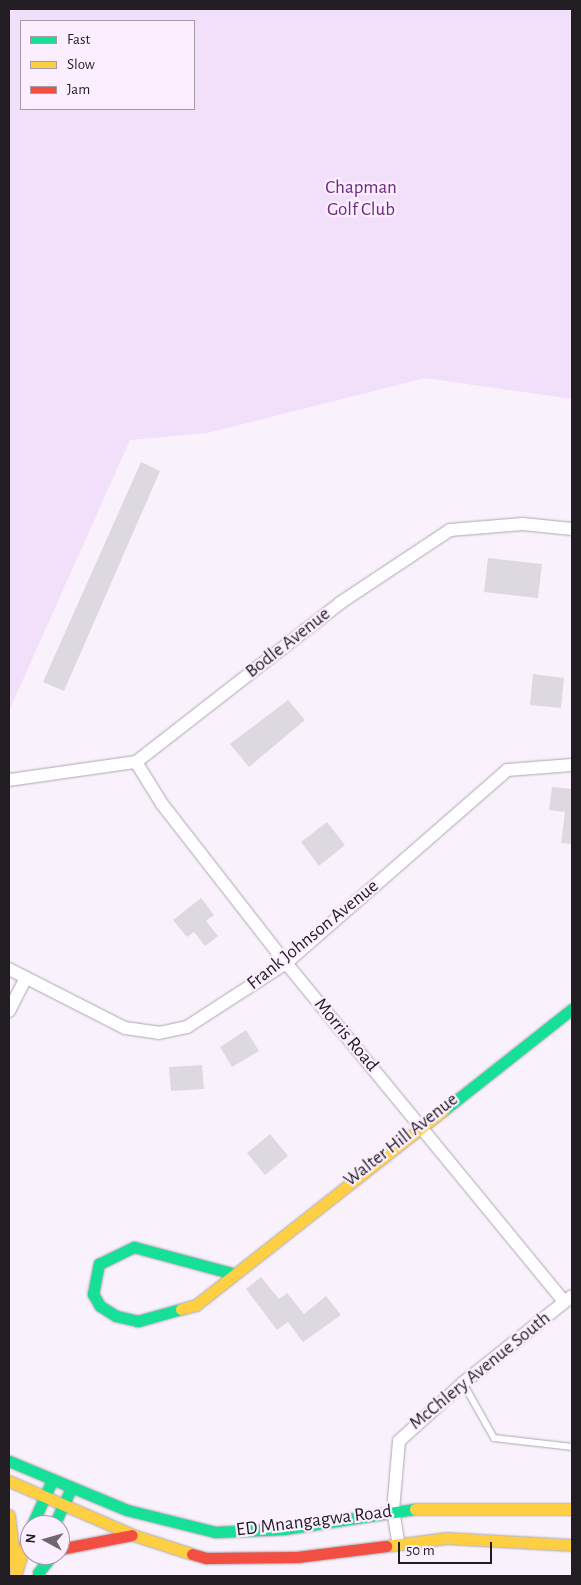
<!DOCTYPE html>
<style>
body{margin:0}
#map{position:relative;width:581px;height:1585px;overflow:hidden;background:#f9f2fc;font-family:"Alegreya Sans",sans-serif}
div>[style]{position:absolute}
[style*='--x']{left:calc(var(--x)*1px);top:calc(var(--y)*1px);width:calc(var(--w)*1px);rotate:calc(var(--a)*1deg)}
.green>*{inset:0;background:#f2dff9}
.building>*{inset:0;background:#ded9e0}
.roads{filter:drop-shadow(0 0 1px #ada7ae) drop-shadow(0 0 1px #ada7ae)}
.lane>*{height:6px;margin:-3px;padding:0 3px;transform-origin:3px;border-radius:3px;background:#fefdff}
.street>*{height:12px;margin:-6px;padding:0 6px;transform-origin:6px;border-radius:6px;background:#fefdff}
.fast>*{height:11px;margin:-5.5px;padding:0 5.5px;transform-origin:5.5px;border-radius:5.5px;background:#16e098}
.slow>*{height:11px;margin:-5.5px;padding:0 5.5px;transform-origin:5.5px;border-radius:5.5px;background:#ffcf43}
.jam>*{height:11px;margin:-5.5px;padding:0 5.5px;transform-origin:5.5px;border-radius:5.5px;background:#f24e42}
span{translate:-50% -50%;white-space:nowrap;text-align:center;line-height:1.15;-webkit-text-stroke:4.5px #fbefff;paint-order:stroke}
.park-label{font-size:19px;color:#6d2882}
.street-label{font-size:19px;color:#211d23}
.frame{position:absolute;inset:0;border:10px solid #211d23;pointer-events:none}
.legend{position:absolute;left:20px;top:20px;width:175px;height:90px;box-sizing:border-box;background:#fbefff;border:1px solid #a49ba7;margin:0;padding:6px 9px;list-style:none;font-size:15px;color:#211d23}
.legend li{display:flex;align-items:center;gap:10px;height:25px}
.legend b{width:25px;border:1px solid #a49ba7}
.north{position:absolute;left:20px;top:1515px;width:50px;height:50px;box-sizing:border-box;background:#fbefff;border:1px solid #a49ba7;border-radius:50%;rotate:276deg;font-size:14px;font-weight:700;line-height:20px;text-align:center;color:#211d23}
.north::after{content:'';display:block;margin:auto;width:18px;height:22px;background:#6d686f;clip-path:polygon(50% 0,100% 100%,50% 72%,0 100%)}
.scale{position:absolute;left:398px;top:1542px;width:94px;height:22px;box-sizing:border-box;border:2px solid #211d23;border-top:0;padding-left:6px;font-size:15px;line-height:18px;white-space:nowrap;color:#211d23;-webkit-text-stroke:4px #fbefff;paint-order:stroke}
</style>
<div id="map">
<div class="green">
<div style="clip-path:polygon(evenodd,9px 9px,572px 9px,572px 399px,425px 378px,207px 433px,130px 440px,9px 711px,9px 9px,21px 21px,194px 21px,194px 109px,21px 109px,21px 21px)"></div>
</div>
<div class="building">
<div style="clip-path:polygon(141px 462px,160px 471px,64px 691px,43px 682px)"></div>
<div style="clip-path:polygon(488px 558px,542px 564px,538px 598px,484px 592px)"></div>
<div style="clip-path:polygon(533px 674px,564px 678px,561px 708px,530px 705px)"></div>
<div style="clip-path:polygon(288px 700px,305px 720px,249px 767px,230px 744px)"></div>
<div style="clip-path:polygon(552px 787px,572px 789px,572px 844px,561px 843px,565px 812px,549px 810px)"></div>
<div style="clip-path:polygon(327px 822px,345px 845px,319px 866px,301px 842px)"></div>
<div style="clip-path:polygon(201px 898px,214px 915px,206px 921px,218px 936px,205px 946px,194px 932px,187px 937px,173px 920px)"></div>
<div style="clip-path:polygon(246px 1030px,259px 1051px,232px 1067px,220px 1047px)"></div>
<div style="clip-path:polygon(202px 1065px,204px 1089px,171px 1091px,169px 1067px)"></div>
<div style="clip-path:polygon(270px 1134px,288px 1156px,265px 1175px,247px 1153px)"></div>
<div style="clip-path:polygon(261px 1277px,279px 1299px,287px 1293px,304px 1314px,326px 1296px,341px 1315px,303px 1342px,288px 1322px,277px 1330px,246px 1289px)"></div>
</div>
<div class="roads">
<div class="lane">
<div style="--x:463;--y:1383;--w:63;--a:60.6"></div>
<div style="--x:494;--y:1438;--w:79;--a:6.6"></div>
</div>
<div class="street">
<div style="--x:136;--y:762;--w:49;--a:58.2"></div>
<div style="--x:162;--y:804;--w:202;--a:52.1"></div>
<div style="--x:286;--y:963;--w:438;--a:50.6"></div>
<div style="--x:9;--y:780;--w:128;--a:-8.1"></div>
<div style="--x:136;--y:762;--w:259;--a:-37.9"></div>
<div style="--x:340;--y:603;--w:132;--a:-33.6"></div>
<div style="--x:450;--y:530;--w:73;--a:-4.7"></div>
<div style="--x:523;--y:524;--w:49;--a:5.8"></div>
<div style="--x:9;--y:969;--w:130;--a:27"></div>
<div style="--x:125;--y:1028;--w:34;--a:8"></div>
<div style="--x:159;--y:1033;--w:29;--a:-12"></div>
<div style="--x:187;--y:1027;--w:118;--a:-32.9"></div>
<div style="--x:286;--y:963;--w:293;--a:-41.1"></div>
<div style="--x:507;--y:770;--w:65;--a:-4.4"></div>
<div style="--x:9;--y:1011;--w:37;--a:-63"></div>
<div style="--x:398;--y:1541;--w:30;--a:-99"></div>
<div style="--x:393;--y:1511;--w:70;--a:-85.1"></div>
<div style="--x:399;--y:1441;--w:86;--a:-42.2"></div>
<div style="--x:463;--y:1383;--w:139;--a:-38.6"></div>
</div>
<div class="fast">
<div style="--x:444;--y:1110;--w:163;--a:-38.3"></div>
<div style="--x:181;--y:1309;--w:45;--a:164.4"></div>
<div style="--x:138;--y:1321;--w:23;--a:-167"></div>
<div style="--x:116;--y:1316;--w:19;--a:-148"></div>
<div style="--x:100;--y:1306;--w:14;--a:-120"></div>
<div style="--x:93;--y:1294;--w:31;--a:-79"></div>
<div style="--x:99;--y:1264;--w:39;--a:-26"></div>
<div style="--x:134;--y:1247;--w:100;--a:15"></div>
<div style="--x:9;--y:1461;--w:128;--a:22.6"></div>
<div style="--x:127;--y:1510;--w:91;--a:14"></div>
<div style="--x:215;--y:1532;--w:69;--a:-2.5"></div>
<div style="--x:284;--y:1529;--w:133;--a:-8.7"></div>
<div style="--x:32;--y:1525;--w:44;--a:-65.8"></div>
<div style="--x:54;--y:1525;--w:35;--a:-65"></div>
<div style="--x:38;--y:1573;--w:23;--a:-52"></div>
</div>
<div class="slow">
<div style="--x:181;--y:1309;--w:16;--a:-15"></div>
<div style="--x:196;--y:1305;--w:315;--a:-38.2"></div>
<div style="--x:9;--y:1481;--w:135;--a:23.5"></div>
<div style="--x:133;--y:1535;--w:62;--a:17.9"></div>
<div style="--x:415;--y:1509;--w:157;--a:0"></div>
<div style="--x:9;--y:1515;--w:58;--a:83.1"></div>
<div style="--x:386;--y:1546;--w:61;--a:-7.6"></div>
<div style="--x:446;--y:1538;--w:126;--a:3.2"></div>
<div style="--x:16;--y:1573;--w:46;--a:-72.3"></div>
</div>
<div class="jam">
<div style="--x:60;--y:1549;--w:73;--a:-11"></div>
<div style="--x:192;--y:1554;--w:15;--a:16"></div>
<div style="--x:206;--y:1558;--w:91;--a:-0.6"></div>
<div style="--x:297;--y:1557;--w:90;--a:-7"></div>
</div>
</div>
<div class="park-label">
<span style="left:361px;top:199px">Chapman<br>Golf Club</span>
</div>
<div class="street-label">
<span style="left:288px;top:643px;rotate:-38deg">Bodle Avenue</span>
<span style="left:313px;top:935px;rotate:-39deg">Frank Johnson Avenue</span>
<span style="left:346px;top:1035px;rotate:50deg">Morris Road</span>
<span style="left:401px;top:1140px;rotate:-38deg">Walter Hill Avenue</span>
<span style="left:480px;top:1371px;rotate:-39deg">McChlery Avenue South</span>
<span style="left:314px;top:1521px;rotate:-7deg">ED Mnangagwa Road</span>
</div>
<div class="frame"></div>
<ul class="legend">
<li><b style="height:6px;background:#16e098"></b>Fast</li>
<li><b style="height:6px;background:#ffcf43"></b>Slow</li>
<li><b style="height:6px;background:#f24e42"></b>Jam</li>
</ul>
<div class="north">N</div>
<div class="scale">50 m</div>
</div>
